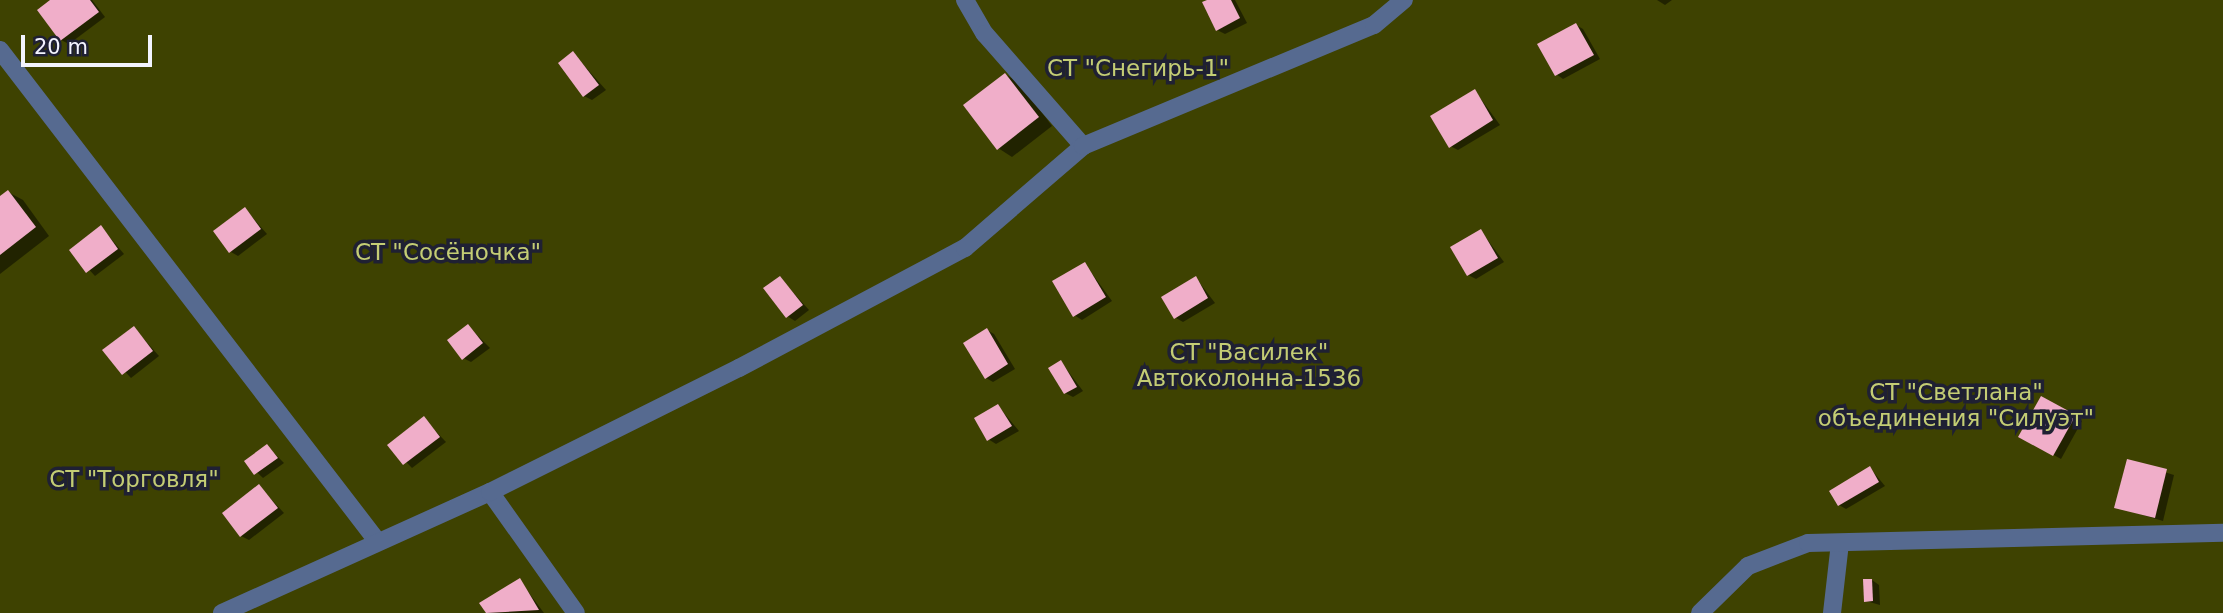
<!DOCTYPE html>
<meta charset="utf-8">
<style>
body{margin:0}
#map{position:relative;width:2223px;height:613px;overflow:hidden;background:#29293d;font-family:"DejaVu Sans",sans-serif}
div>[style]{position:absolute}
[style*='--x']{left:calc(var(--x)*1px);top:calc(var(--y)*1px);width:calc(var(--w)*1px);rotate:calc(var(--a)*1deg)}
.green>*{inset:0;background:#3e4201}
.shadow>*{inset:0;background:#0007}
.building>*{inset:0;background:#f0aec9}
.service>*{height:18px;margin:-9px;padding:0 9px;transform-origin:9px;border-radius:9px;background:#566a90}
.minor>*{height:18px;margin:-9px;padding:0 9px;transform-origin:9px;border-radius:9px;background:#566a90}
span{translate:-50% -50%;white-space:nowrap;text-align:center;line-height:1.15;-webkit-text-stroke:7px #1f2033;paint-order:stroke}
.park-label{font-size:23px;color:#c4cd74}
.scale{position:absolute;left:21px;top:35px;width:131px;height:32px;box-sizing:border-box;border:4px solid #f3f4ff;border-top:0;padding-left:9px;font-size:21px;line-height:24px;white-space:nowrap;color:#f3f4ff;-webkit-text-stroke:5px #1f2033;paint-order:stroke}
</style>
<div id="map">
<div class="green">
<div style="clip-path:polygon(0 0,2223px 0,2223px 613px,0 613px)"></div>
</div>
<div class="shadow">
<div style="clip-path:polygon(53px 0,92px 0,105px 17px,69px 44px,61px 40px)"></div>
<div style="clip-path:polygon(1211px 0,1235px 0,1247px 23px,1225px 34px,1217px 30px)"></div>
<div style="clip-path:polygon(1657px 0,1672px 0,1665px 5px)"></div>
<div style="clip-path:polygon(1576px 25px,1583px 29px,1600px 59px,1563px 79px,1556px 74px)"></div>
<div style="clip-path:polygon(573px 53px,606px 90px,592px 100px,584px 96px)"></div>
<div style="clip-path:polygon(1006px 75px,1020px 83px,1052px 126px,1012px 157px,998px 148px)"></div>
<div style="clip-path:polygon(1475px 91px,1500px 125px,1458px 150px,1450px 146px)"></div>
<div style="clip-path:polygon(8px 192px,23px 200px,49px 236px,0 274px,0 198px)"></div>
<div style="clip-path:polygon(245px 209px,267px 234px,238px 256px,231px 252px)"></div>
<div style="clip-path:polygon(101px 227px,124px 254px,95px 276px,71px 250px)"></div>
<div style="clip-path:polygon(1481px 231px,1504px 262px,1476px 279px,1468px 275px)"></div>
<div style="clip-path:polygon(1085px 264px,1112px 301px,1082px 320px,1074px 315px)"></div>
<div style="clip-path:polygon(780px 278px,809px 310px,795px 321px,787px 316px)"></div>
<div style="clip-path:polygon(1196px 278px,1215px 303px,1183px 322px,1176px 318px)"></div>
<div style="clip-path:polygon(468px 326px,490px 348px,471px 362px,463px 358px)"></div>
<div style="clip-path:polygon(134px 328px,159px 356px,131px 378px,105px 350px)"></div>
<div style="clip-path:polygon(987px 330px,994px 334px,1015px 369px,993px 382px,986px 378px)"></div>
<div style="clip-path:polygon(1061px 362px,1083px 391px,1073px 397px,1065px 393px)"></div>
<div style="clip-path:polygon(2042px 398px,2082px 421px,2061px 459px,2020px 436px)"></div>
<div style="clip-path:polygon(998px 406px,1019px 431px,996px 444px,988px 439px)"></div>
<div style="clip-path:polygon(424px 419px,446px 442px,412px 468px,390px 445px)"></div>
<div style="clip-path:polygon(267px 446px,284px 463px,263px 478px,246px 462px)"></div>
<div style="clip-path:polygon(2128px 461px,2174px 475px,2163px 521px,2116px 507px)"></div>
<div style="clip-path:polygon(1870px 468px,1885px 486px,1846px 509px,1839px 505px)"></div>
<div style="clip-path:polygon(259px 486px,284px 513px,249px 540px,241px 536px)"></div>
<div style="clip-path:polygon(1872px 580px,1879px 585px,1880px 605px,1866px 601px)"></div>
<div style="clip-path:polygon(520px 581px,544px 613px,488px 613px,482px 603px)"></div>
</div>
<div class="building">
<div style="clip-path:polygon(50px 0,90px 0,99px 12px,60px 41px,37px 10px)"></div>
<div style="clip-path:polygon(1207px 0,1231px 0,1240px 18px,1216px 31px,1202px 2px)"></div>
<div style="clip-path:polygon(1576px 23px,1594px 55px,1555px 76px,1537px 44px)"></div>
<div style="clip-path:polygon(573px 51px,599px 85px,583px 97px,558px 63px)"></div>
<div style="clip-path:polygon(1005px 73px,1039px 117px,997px 150px,963px 105px)"></div>
<div style="clip-path:polygon(1475px 89px,1493px 120px,1449px 148px,1430px 116px)"></div>
<div style="clip-path:polygon(8px 190px,36px 227px,0 255px,0 196px)"></div>
<div style="clip-path:polygon(245px 207px,261px 229px,229px 253px,213px 231px)"></div>
<div style="clip-path:polygon(101px 225px,118px 249px,86px 273px,69px 250px)"></div>
<div style="clip-path:polygon(1481px 229px,1498px 258px,1467px 276px,1450px 247px)"></div>
<div style="clip-path:polygon(1085px 262px,1106px 297px,1073px 317px,1052px 281px)"></div>
<div style="clip-path:polygon(780px 276px,803px 305px,786px 318px,763px 288px)"></div>
<div style="clip-path:polygon(1196px 276px,1208px 298px,1174px 319px,1161px 297px)"></div>
<div style="clip-path:polygon(468px 324px,483px 343px,462px 360px,447px 340px)"></div>
<div style="clip-path:polygon(134px 326px,153px 351px,122px 375px,102px 350px)"></div>
<div style="clip-path:polygon(987px 328px,1008px 364px,985px 379px,963px 343px)"></div>
<div style="clip-path:polygon(1061px 360px,1077px 387px,1064px 394px,1048px 368px)"></div>
<div style="clip-path:polygon(2041px 396px,2076px 415px,2053px 456px,2018px 437px)"></div>
<div style="clip-path:polygon(998px 404px,1012px 426px,987px 441px,974px 418px)"></div>
<div style="clip-path:polygon(424px 416px,440px 437px,403px 465px,387px 445px)"></div>
<div style="clip-path:polygon(267px 444px,278px 458px,254px 475px,244px 461px)"></div>
<div style="clip-path:polygon(2127px 459px,2167px 469px,2155px 518px,2114px 508px)"></div>
<div style="clip-path:polygon(1870px 466px,1879px 482px,1838px 506px,1829px 491px)"></div>
<div style="clip-path:polygon(259px 484px,278px 508px,240px 537px,222px 513px)"></div>
<div style="clip-path:polygon(520px 578px,539px 610px,486px 613px,479px 603px)"></div>
<div style="clip-path:polygon(1863px 579px,1872px 579px,1873px 601px,1864px 602px)"></div>
</div>
<div class="service">
<div style="--x:490;--y:492;--w:148;--a:54.6"></div>
<div style="--x:1832;--y:613;--w:70;--a:-83.5"></div>
</div>
<div class="minor">
<div style="--x:965;--y:0;--w:39;--a:60"></div>
<div style="--x:985;--y:34;--w:149;--a:48.8"></div>
<div style="--x:0;--y:50;--w:620;--a:52.47"></div>
<div style="--x:222;--y:613;--w:294;--a:-24.3"></div>
<div style="--x:490;--y:492;--w:278;--a:-26.5"></div>
<div style="--x:739;--y:368;--w:256;--a:-28"></div>
<div style="--x:965;--y:248;--w:156;--a:-40.8"></div>
<div style="--x:1083;--y:146;--w:315;--a:-22.6"></div>
<div style="--x:1374;--y:25;--w:39;--a:-40"></div>
<div style="--x:1700;--y:613;--w:67;--a:-44.4"></div>
<div style="--x:1748;--y:566;--w:64;--a:-21"></div>
<div style="--x:1808;--y:543;--w:415;--a:-1.4"></div>
</div>
<div class="park-label">
<span style="left:1138px;top:68px">СТ "Снегирь-1"</span>
<span style="left:448px;top:252px">СТ "Сосёночка"</span>
<span style="left:1249px;top:365px">СТ "Василек"<br>Автоколонна-1536</span>
<span style="left:1956px;top:405px">СТ "Светлана"<br>объединения "Силуэт"</span>
<span style="left:134px;top:479px">СТ "Торговля"</span>
</div>
<div class="scale">20 m</div>
</div>
